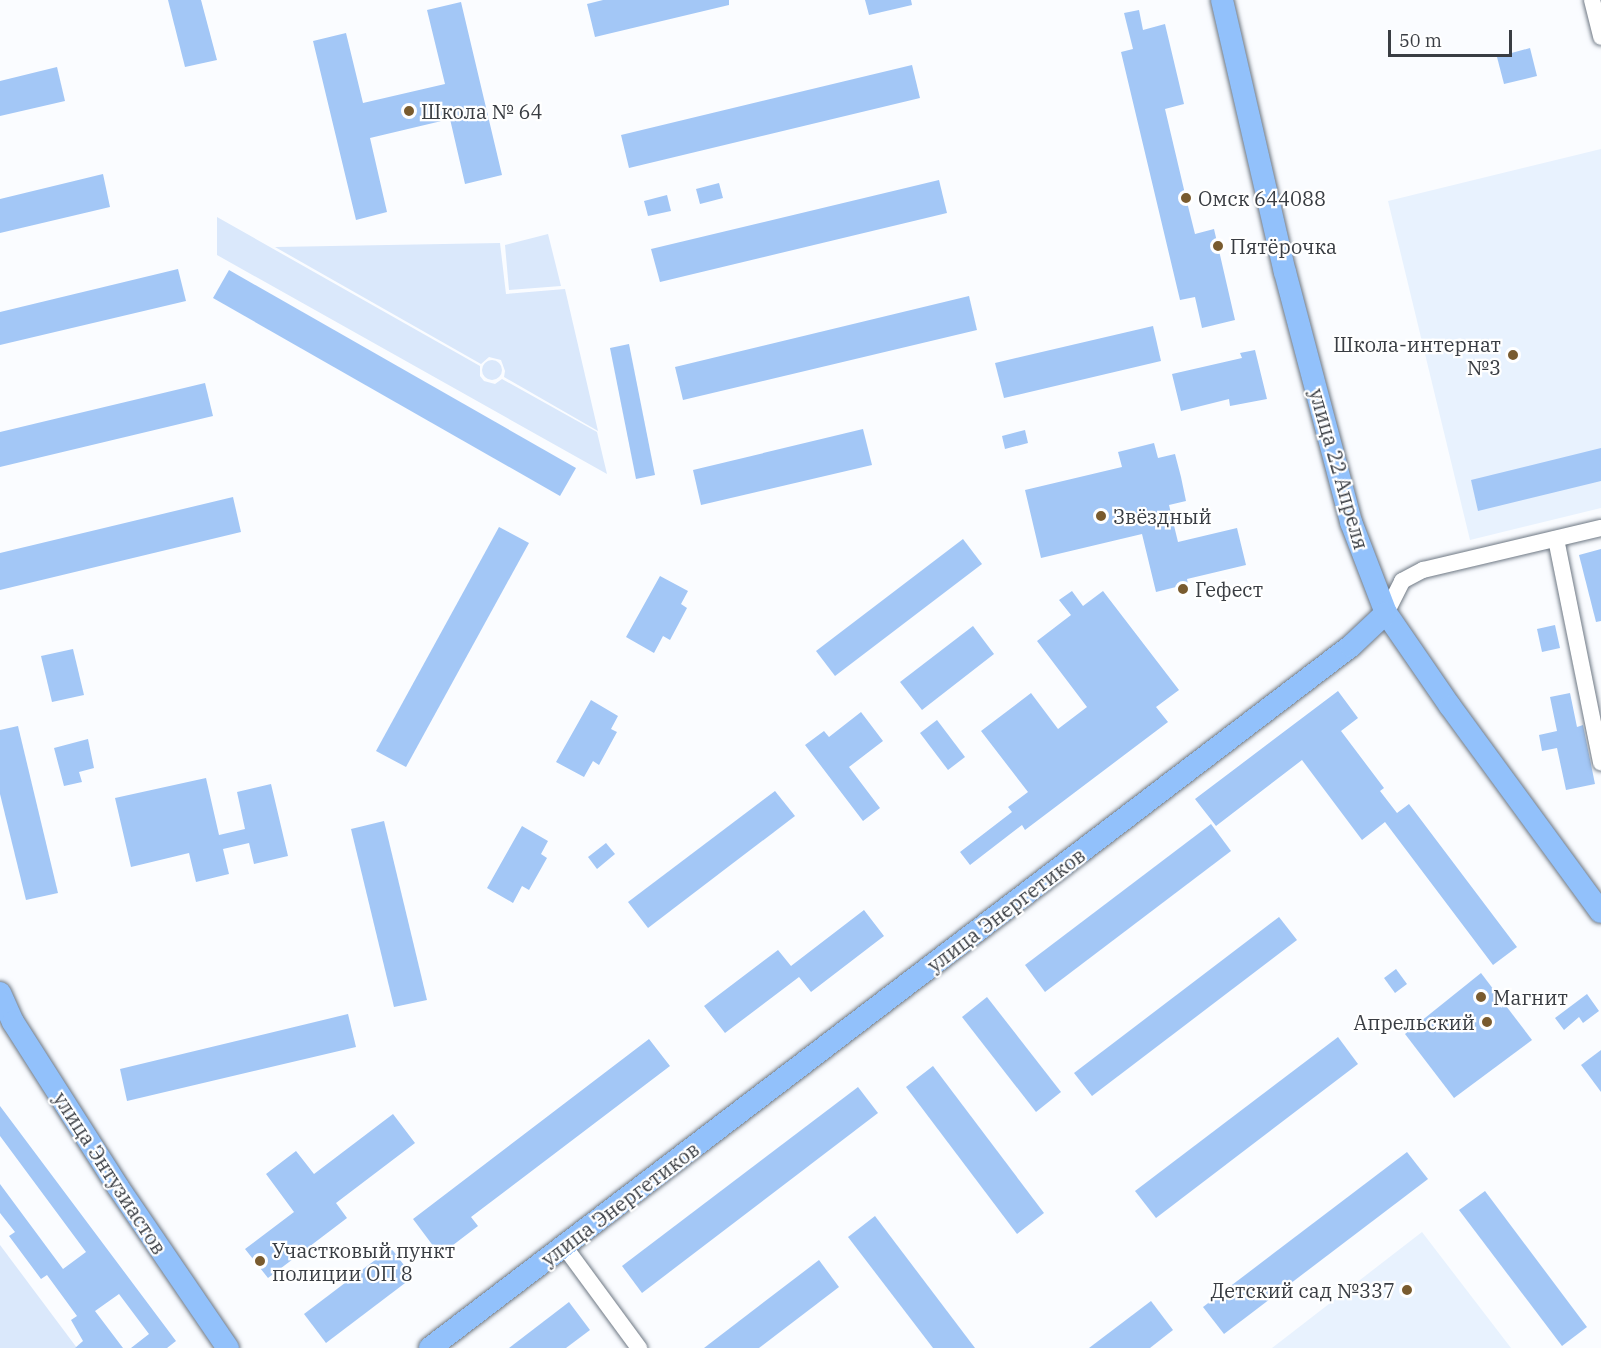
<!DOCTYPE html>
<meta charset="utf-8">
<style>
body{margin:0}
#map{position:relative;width:1601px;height:1348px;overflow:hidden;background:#fafcff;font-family:"IBM Plex Serif",serif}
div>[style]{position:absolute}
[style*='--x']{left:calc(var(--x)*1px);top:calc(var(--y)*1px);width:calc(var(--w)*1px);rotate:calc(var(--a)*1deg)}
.built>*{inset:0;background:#e8f2fe}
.green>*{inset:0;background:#dae8fb}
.round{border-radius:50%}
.building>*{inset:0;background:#a3c7f6}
.roads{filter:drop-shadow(0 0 2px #6e7884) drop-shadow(0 0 2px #6e7884)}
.minor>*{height:16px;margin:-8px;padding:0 8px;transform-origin:8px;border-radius:8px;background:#fff}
.major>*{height:22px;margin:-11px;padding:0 11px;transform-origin:11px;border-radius:11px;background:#92c1fb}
.dots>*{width:16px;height:16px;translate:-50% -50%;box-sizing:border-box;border:3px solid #fff;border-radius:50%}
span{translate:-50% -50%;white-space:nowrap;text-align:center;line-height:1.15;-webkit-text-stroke:4.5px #fff;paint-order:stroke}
.poi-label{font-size:20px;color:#393d43}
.left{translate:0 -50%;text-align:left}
.right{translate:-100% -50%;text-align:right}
.street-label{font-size:20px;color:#393d43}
.scale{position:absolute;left:1388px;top:30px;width:124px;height:27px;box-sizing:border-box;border:3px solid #393d43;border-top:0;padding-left:8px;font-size:18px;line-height:21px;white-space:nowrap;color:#393d43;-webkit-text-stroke:4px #fff;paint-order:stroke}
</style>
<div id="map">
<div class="built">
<div style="clip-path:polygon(1601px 149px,1601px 508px,1470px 540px,1388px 201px)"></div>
<div style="clip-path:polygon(1422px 1232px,1511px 1348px,1272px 1348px)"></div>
</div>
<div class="green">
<div style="clip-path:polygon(217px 217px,480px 366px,480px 376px,484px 381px,495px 384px,502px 379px,597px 432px,607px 474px,217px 255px)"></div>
<div style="clip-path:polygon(548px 234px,561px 286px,509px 290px,505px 245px)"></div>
<div style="clip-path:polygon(500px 243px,506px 294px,565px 289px,598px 431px,504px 377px,505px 371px,501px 360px,489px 357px,481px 364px,275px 247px)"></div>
<div class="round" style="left:482px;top:360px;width:20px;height:20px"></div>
<div style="clip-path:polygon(0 1245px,77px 1348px,0 1348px)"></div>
</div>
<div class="building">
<div style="clip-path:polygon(168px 0,201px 0,217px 60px,185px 67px)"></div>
<div style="clip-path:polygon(603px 0,729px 0,729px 5px,595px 37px,587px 4px)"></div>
<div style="clip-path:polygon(865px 0,911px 0,912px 5px,869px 15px)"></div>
<div style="clip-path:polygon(461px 2px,502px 175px,465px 184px,450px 119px,370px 138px,387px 212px,356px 220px,313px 41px,346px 33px,363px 103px,445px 84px,427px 10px)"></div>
<div style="clip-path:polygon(1139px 10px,1143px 30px,1165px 24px,1184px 104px,1165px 109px,1186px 198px,1195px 234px,1214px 229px,1235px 320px,1202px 328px,1195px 297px,1180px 300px,1121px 52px,1133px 49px,1124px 13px)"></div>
<div style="clip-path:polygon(1530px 48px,1537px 76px,1504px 84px,1497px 57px)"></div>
<div style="clip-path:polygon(912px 65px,920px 98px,629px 168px,621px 135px)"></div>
<div style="clip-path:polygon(57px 67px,65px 101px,0 116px,0 81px)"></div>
<div style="clip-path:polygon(103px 174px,110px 207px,0 233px,0 199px)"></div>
<div style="clip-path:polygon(939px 180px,947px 213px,660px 282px,651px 249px)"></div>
<div style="clip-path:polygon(719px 183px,723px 198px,700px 204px,696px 189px)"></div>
<div style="clip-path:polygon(667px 195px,671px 211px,648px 216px,644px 201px)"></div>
<div style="clip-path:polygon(178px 269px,186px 301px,0 345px,0 312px)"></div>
<div style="clip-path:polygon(229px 270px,576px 468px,560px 496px,213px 298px)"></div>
<div style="clip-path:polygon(969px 296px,977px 330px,683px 400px,675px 367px)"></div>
<div style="clip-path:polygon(1153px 326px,1161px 361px,1004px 398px,995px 363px)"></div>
<div style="clip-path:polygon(629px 344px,655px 475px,636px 479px,610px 348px)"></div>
<div style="clip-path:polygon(1255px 350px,1267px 399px,1230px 406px,1229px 399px,1181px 411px,1172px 374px,1242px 358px,1240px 353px)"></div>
<div style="clip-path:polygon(205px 383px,213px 416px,0 467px,0 432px)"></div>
<div style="clip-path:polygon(863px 429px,872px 465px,701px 505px,693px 470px)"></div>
<div style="clip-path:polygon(1025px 430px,1028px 443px,1005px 449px,1002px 436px)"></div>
<div style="clip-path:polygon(1154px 443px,1158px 458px,1175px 454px,1181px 477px,1186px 501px,1169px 505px,1178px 542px,1237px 528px,1246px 565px,1187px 579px,1188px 584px,1156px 592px,1142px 534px,1041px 558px,1025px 490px,1122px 467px,1118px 452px)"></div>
<div style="clip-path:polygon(1601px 448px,1601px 481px,1478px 511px,1471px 480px)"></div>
<div style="clip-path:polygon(233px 497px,241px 532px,0 590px,0 553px)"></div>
<div style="clip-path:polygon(499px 527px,529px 543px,406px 767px,376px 751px)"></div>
<div style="clip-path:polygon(963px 539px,982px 564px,835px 676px,816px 651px)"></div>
<div style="clip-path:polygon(1601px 549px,1601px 621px,1596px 622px,1579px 555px)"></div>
<div style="clip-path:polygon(660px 576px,688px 591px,681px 604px,687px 608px,670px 640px,663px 636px,654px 653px,626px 637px)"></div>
<div style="clip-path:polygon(1072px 591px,1083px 606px,1103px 591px,1179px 690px,1156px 707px,1168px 722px,1025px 830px,1022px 825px,970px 865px,960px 852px,1012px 812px,1008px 807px,1028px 792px,981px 731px,1031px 693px,1058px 729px,1087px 707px,1037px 641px,1071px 615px,1059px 600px)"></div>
<div style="clip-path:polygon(1555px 625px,1560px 648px,1542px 652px,1537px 629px)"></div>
<div style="clip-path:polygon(973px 626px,994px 654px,922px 710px,900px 682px)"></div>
<div style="clip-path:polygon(73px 649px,84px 695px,52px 702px,41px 656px)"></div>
<div style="clip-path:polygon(1338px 691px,1358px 718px,1341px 731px,1384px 788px,1380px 791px,1397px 813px,1409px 804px,1517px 947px,1493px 965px,1385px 822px,1362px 840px,1302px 760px,1216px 826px,1195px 799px)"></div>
<div style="clip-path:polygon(1570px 693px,1577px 727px,1583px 725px,1595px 784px,1566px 790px,1557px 748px,1542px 751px,1539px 735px,1557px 731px,1550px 697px)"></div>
<div style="clip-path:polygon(591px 700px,618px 716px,611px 729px,617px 732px,599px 765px,593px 761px,584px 777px,556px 762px)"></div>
<div style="clip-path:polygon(861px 712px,883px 741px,849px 767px,880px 808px,863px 821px,805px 745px,824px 731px,829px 737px)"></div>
<div style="clip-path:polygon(937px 720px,965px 757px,948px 770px,920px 733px)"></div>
<div style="clip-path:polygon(18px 726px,58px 893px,26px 900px,0 794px,0 730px)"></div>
<div style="clip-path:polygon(88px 739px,94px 768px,79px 772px,82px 782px,64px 786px,54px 748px)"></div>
<div style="clip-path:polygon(206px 778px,219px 835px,245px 829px,237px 792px,271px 784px,288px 856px,254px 864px,249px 843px,223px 849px,229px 874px,196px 882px,189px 853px,131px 867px,115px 798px)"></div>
<div style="clip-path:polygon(775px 791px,795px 816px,648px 928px,628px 902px)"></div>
<div style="clip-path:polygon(384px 821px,427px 1000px,394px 1007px,351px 829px)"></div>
<div style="clip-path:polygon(1211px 824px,1231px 851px,1045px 992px,1025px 965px)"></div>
<div style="clip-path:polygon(522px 826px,548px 841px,541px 854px,547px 858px,529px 890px,522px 886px,513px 903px,487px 888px)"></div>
<div style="clip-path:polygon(606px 843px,615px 854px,597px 869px,588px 857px)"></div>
<div style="clip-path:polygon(864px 910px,884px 936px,811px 992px,799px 977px,725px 1033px,704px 1006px,778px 950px,791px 966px)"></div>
<div style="clip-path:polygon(1279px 917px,1297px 940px,1092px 1096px,1074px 1073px)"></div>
<div style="clip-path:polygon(1396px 969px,1407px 984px,1395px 993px,1384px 978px)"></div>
<div style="clip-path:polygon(1481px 973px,1532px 1040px,1454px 1098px,1405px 1034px)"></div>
<div style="clip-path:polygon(1587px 994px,1599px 1011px,1583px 1023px,1579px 1017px,1564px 1030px,1555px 1018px)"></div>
<div style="clip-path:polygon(987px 997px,1061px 1092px,1036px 1112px,962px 1017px)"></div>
<div style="clip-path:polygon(348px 1014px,356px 1047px,127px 1101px,120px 1069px)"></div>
<div style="clip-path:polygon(1338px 1037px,1358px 1064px,1156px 1218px,1135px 1191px)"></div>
<div style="clip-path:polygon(649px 1039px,670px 1066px,471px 1217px,478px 1226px,440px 1255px,413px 1219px)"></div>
<div style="clip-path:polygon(1601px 1050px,1601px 1092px,1581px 1065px)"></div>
<div style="clip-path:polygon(933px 1066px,1044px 1213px,1017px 1234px,906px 1087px)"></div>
<div style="clip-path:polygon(858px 1087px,878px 1113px,642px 1293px,622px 1266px)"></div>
<div style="clip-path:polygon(0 1106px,176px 1341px,167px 1348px,131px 1348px,149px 1334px,119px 1294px,95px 1311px,123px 1348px,75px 1348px,83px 1341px,71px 1320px,77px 1316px,47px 1275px,41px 1279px,9px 1236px,15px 1232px,0 1213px,0 1184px,63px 1269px,86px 1252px,0 1136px)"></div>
<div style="clip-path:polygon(393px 1114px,415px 1143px,336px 1203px,347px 1218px,268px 1278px,245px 1249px,294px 1212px,266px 1174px,296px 1151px,314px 1174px)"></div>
<div style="clip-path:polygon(1407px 1152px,1428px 1179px,1224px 1334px,1203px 1307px)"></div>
<div style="clip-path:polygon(1485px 1191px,1587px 1327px,1562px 1346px,1459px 1210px)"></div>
<div style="clip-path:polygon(875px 1216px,975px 1348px,933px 1348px,848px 1237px)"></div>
<div style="clip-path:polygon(391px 1248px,413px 1277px,326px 1343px,304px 1314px)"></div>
<div style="clip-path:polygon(819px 1260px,839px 1287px,759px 1348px,704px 1348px)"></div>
<div style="clip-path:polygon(1151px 1301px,1173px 1330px,1150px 1348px,1089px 1348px)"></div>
<div style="clip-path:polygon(569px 1302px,590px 1330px,566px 1348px,509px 1348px)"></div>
</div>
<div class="roads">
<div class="minor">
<div style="--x:1592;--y:0;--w:38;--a:76"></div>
<div style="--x:1556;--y:539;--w:228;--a:78.6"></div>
<div style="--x:1386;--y:613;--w:36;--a:-63"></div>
<div style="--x:1402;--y:581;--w:24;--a:-28"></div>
<div style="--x:1423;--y:570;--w:183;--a:-13.3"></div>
<div style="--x:564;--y:1246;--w:127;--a:53.7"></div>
</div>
<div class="major">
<div style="--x:1222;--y:0;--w:279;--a:77"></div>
<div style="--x:1285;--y:272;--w:259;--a:75.2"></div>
<div style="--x:1351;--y:522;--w:97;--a:69"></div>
<div style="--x:1386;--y:613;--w:113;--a:55.5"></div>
<div style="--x:1450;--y:706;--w:255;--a:53.8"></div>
<div style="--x:0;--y:993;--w:32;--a:66"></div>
<div style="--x:13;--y:1022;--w:196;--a:57.5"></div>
<div style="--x:118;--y:1187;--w:195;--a:55.7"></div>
<div style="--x:430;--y:1348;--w:1158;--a:-37.32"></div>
<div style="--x:1351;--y:646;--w:48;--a:-43.3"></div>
</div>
</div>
<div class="dots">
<div style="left:409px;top:111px;background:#795b2f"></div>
<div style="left:1186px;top:198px;background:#795b2f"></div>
<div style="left:1218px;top:246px;background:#795b2f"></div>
<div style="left:1513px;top:355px;background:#795b2f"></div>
<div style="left:1101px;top:516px;background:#795b2f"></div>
<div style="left:1183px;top:589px;background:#795b2f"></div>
<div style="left:1481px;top:997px;background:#795b2f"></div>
<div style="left:1487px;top:1022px;background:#795b2f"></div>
<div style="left:260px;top:1261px;background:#795b2f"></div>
<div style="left:1407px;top:1290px;background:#795b2f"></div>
</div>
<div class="poi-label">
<span class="left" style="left:421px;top:111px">Школа № 64</span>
<span class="left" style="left:1198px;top:198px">Омск 644088</span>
<span class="left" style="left:1230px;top:246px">Пятёрочка</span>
<span class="right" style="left:1501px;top:356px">Школа-интернат<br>№3</span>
<span class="left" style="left:1113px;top:516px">Звёздный</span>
<span class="left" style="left:1195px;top:589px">Гефест</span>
<span class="left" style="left:1493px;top:997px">Магнит</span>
<span class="right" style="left:1475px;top:1022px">Апрельский</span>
<span class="left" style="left:272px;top:1262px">Участковый пункт<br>полиции ОП 8</span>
<span class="right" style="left:1395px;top:1290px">Детский сад №337</span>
</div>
<div class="street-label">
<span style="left:1339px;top:469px;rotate:74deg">улица 22 Апреля</span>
<span style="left:1006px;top:910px;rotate:-37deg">улица Энергетиков</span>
<span style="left:110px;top:1173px;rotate:57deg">улица Энтузиастов</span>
<span style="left:620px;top:1204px;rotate:-37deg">улица Энергетиков</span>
</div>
<div class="scale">50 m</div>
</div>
